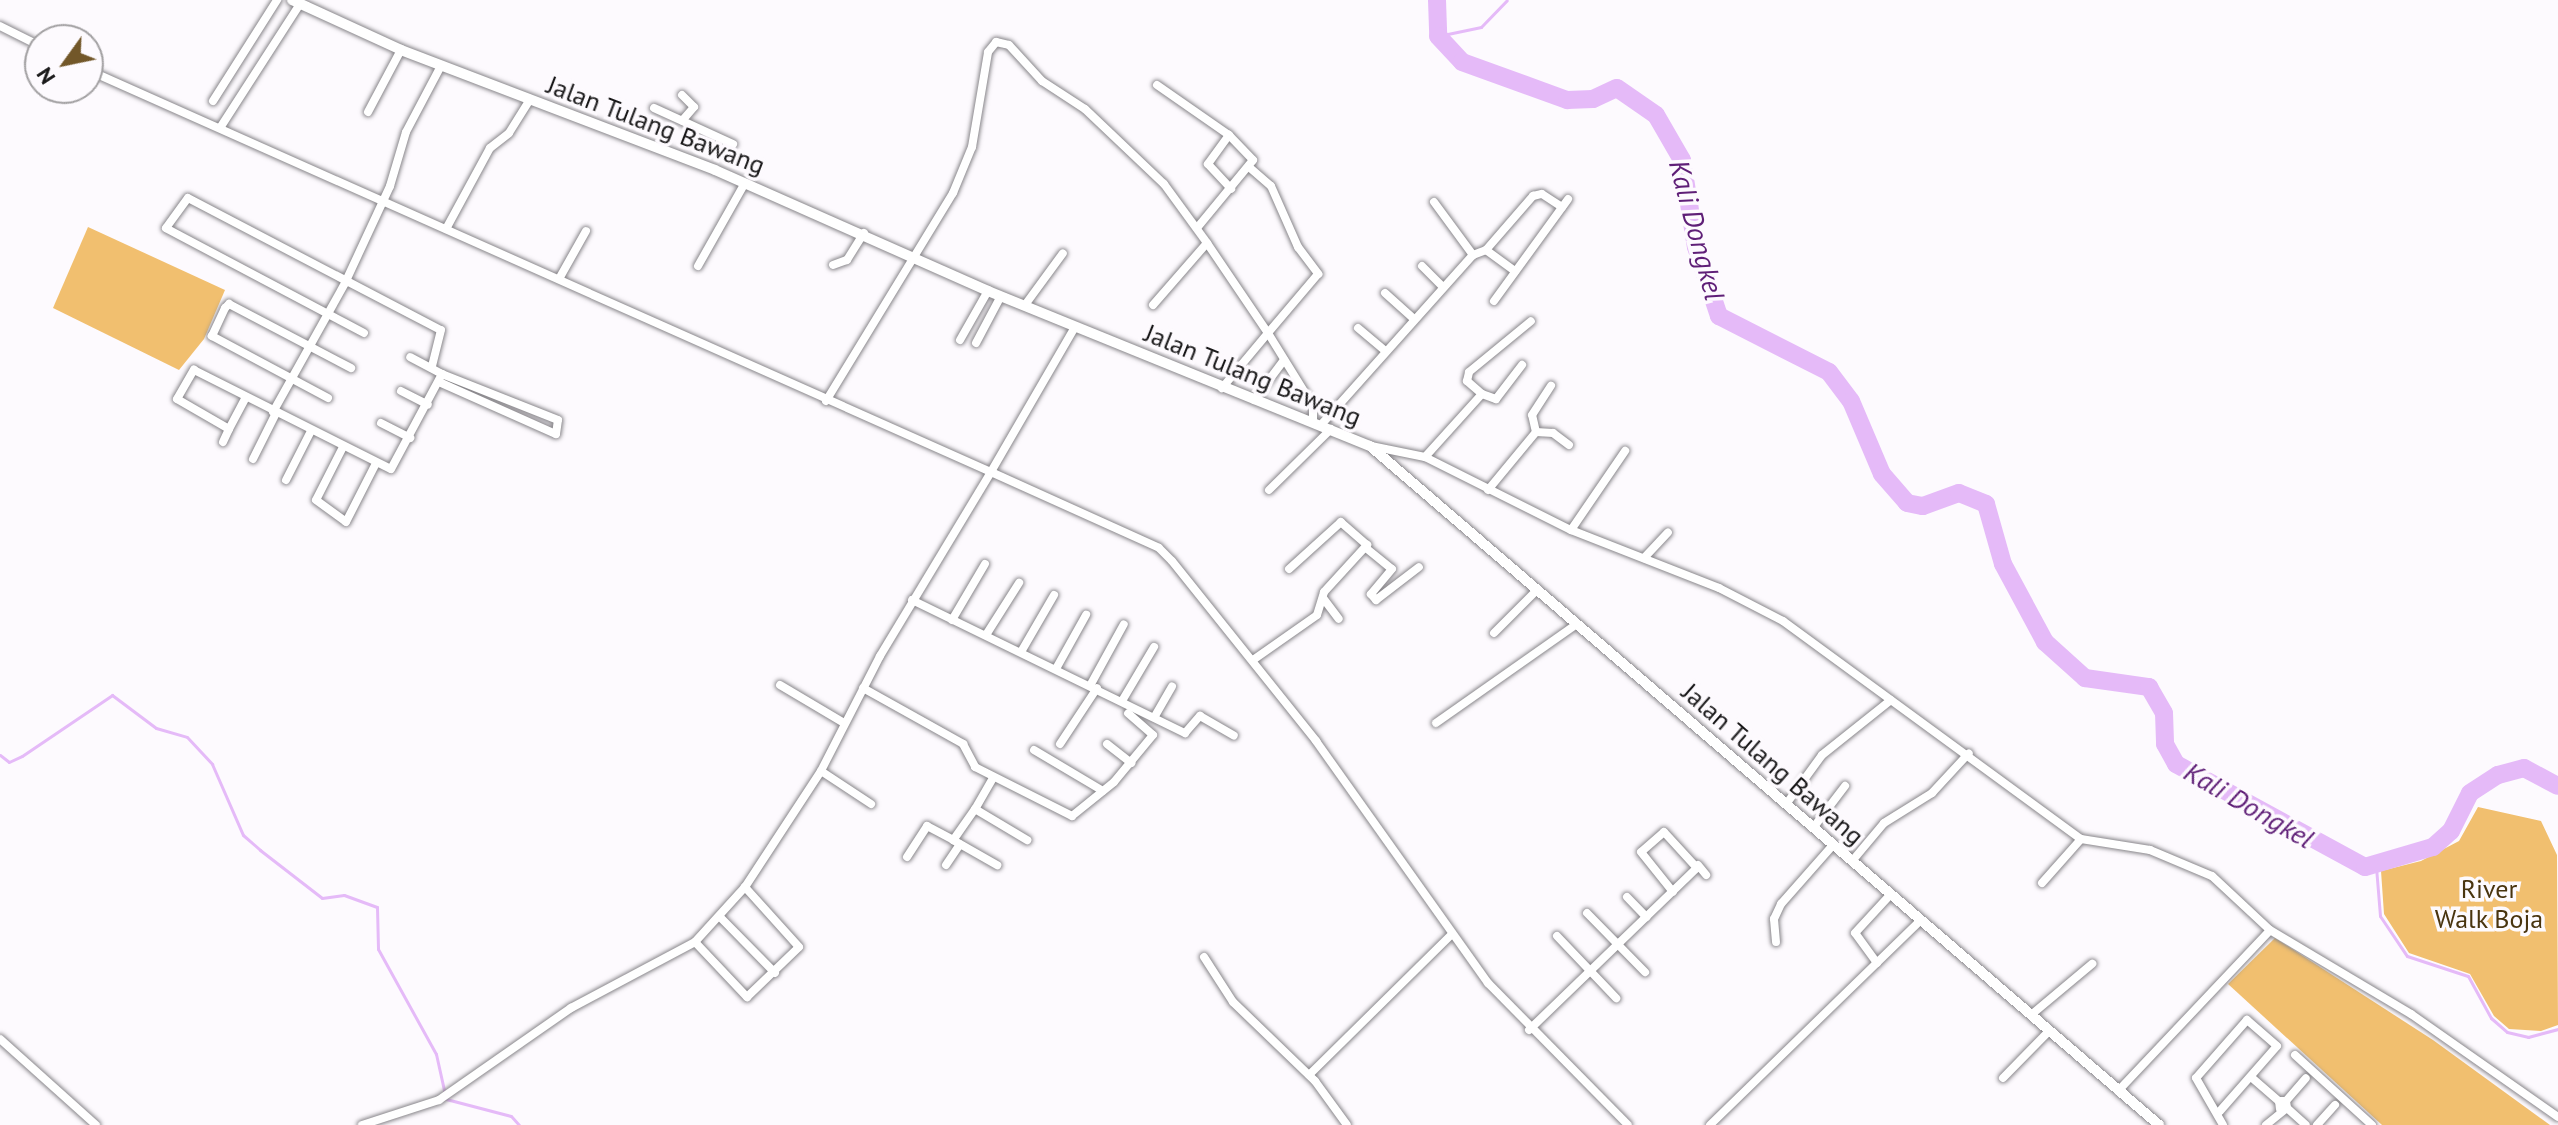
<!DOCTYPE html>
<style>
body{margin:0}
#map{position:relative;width:2558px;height:1125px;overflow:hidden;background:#fdfafe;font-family:"PT Sans",sans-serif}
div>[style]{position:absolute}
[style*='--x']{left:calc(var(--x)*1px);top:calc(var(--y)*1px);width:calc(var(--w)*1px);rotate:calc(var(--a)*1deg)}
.green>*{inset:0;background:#f1bf6f}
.stream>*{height:3px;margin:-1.5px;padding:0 1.5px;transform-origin:1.5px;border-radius:1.5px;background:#e5baf8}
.river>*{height:18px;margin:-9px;padding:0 9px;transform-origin:9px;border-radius:9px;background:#e5baf8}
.roads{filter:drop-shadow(0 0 2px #88868a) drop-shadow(0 0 2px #88868a)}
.minor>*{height:8px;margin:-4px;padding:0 4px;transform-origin:4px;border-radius:4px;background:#fff}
.tertiary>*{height:10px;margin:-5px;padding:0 5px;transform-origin:5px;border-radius:5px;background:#fff}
span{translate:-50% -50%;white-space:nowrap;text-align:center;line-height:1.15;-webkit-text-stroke:7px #fdfafe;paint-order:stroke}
.street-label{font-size:26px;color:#191819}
.park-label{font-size:26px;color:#49340f}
.water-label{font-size:28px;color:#5f1f77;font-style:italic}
.north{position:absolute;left:24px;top:24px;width:80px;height:80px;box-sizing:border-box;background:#fdfafe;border:2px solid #a2a0a2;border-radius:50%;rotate:237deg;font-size:22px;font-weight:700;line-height:32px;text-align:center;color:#191819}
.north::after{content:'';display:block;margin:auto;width:28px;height:36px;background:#725729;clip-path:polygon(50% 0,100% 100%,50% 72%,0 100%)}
</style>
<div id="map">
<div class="green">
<div style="clip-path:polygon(88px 227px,225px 290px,204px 339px,179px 370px,53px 308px)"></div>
<div style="clip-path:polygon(2478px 807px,2541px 821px,2557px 855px,2558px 1025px,2541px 1031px,2509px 1029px,2494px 1016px,2470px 974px,2409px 953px,2384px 914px,2381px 871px,2421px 861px,2459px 841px)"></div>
<div style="clip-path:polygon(2275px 938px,2433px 1040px,2550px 1125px,2382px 1125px,2228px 984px)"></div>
</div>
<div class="stream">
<div style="--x:1438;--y:36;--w:44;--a:-11.8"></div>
<div style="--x:1481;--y:27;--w:37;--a:-46"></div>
<div style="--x:0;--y:755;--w:11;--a:38"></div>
<div style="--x:9;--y:762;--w:14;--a:-25"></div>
<div style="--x:22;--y:756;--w:109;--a:-34.1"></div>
<div style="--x:112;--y:695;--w:55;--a:36.9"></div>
<div style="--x:156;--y:728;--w:32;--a:16"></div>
<div style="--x:187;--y:737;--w:37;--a:47"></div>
<div style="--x:212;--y:764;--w:77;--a:66.4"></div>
<div style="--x:243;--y:835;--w:23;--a:41"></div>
<div style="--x:260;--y:850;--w:78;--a:37.7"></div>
<div style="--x:322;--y:898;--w:22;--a:-8"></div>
<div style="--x:344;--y:895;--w:35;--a:20"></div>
<div style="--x:377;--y:907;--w:42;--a:88.6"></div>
<div style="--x:378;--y:949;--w:120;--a:61.1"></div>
<div style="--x:436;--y:1054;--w:46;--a:77.5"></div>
<div style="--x:446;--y:1099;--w:67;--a:14.7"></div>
<div style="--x:511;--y:1116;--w:12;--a:48"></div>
<div style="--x:2376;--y:867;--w:49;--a:85.3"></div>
<div style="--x:2380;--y:916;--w:48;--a:56"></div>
<div style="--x:2407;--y:956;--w:64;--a:18.2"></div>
<div style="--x:2468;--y:976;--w:48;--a:61.3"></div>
<div style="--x:2491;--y:1018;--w:21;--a:41"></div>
<div style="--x:2507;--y:1032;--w:22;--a:13"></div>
<div style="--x:2528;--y:1037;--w:31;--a:-15"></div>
</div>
<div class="river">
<div style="--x:1437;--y:0;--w:36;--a:88"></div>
<div style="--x:1438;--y:36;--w:35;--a:47"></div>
<div style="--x:1462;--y:62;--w:112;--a:19.9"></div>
<div style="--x:1567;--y:100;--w:26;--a:-2"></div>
<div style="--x:1593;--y:99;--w:26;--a:-25"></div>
<div style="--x:1617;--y:88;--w:47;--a:34.7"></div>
<div style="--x:1656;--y:115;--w:52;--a:60"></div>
<div style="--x:1682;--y:160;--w:88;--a:80.9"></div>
<div style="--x:1696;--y:247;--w:73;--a:71.6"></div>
<div style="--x:1719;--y:316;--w:123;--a:27"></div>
<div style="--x:1829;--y:372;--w:36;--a:53"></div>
<div style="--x:1851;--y:401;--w:79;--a:67"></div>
<div style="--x:1882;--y:474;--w:38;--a:49"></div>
<div style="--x:1907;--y:503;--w:16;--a:11"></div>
<div style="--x:1923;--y:506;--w:38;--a:-20"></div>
<div style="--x:1959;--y:493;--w:29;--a:22"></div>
<div style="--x:1986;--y:504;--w:62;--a:74.2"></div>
<div style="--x:2003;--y:564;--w:89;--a:61.7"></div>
<div style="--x:2045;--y:642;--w:54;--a:42"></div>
<div style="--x:2085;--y:678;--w:65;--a:8"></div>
<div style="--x:2149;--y:687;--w:30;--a:60"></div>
<div style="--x:2164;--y:713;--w:31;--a:88"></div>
<div style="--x:2165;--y:744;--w:23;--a:61"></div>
<div style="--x:2176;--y:764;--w:215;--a:28.6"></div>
<div style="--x:2365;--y:867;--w:71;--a:-16.4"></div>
<div style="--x:2433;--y:847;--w:24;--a:-42"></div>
<div style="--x:2451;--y:831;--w:42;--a:-63.4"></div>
<div style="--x:2470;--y:793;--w:33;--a:-33"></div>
<div style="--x:2498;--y:775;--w:27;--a:-15"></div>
<div style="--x:2524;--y:768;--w:38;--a:28"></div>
</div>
<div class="roads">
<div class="minor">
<div style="--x:0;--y:26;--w:45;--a:26.6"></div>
<div style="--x:88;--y:70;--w:988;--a:24"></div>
<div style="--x:991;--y:472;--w:215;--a:121.1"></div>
<div style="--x:880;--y:656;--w:129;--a:117.2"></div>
<div style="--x:821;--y:771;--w:139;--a:123.2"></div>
<div style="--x:745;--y:887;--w:74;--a:132.3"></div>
<div style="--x:695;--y:942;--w:76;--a:46.6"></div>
<div style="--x:747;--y:997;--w:72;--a:-43.9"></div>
<div style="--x:799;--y:947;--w:81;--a:-132"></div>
<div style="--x:1157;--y:85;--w:88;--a:34.8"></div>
<div style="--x:1229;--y:135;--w:36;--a:126"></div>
<div style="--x:1208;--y:164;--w:34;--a:47"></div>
<div style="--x:682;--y:95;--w:17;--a:45"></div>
<div style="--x:694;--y:107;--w:18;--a:131"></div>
<div style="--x:213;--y:101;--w:120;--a:-57.6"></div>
<div style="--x:654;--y:108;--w:87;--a:24.5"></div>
<div style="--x:368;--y:112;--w:70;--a:-62"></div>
<div style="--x:220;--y:128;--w:148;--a:-57.2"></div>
<div style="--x:1249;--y:167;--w:29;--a:41"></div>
<div style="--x:1271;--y:186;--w:67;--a:66.1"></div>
<div style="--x:1298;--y:247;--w:34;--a:53"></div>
<div style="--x:1318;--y:274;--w:77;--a:130.3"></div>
<div style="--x:1268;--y:333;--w:86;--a:58.3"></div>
<div style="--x:1313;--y:406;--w:17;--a:90"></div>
<div style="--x:1434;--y:202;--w:66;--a:53.7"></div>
<div style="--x:1197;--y:228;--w:88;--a:-50.5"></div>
<div style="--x:1253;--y:160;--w:35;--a:-134"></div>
<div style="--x:446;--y:229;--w:92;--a:-61.5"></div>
<div style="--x:490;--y:148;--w:24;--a:-38"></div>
<div style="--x:509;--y:133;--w:40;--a:-58"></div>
<div style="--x:1486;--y:250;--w:72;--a:-49"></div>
<div style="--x:1533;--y:196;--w:9;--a:-13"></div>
<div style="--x:1542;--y:194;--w:24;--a:33"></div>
<div style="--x:833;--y:265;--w:15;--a:-20"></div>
<div style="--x:847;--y:260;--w:32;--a:-58"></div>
<div style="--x:698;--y:266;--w:95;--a:-60.5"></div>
<div style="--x:1422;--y:266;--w:30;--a:45"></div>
<div style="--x:559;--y:279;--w:55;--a:-60.6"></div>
<div style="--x:1385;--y:293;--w:39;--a:42"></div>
<div style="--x:1494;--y:301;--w:126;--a:-54"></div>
<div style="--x:1025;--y:305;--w:64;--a:-53.8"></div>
<div style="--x:1153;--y:305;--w:82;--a:-48.9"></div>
<div style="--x:1207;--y:243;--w:109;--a:55.9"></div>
<div style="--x:1268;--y:333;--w:72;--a:129.9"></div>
<div style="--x:1075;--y:327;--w:168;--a:120.1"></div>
<div style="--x:991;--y:472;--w:184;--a:24.3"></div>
<div style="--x:1159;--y:548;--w:18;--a:45"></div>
<div style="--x:1172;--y:561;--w:231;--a:51.3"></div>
<div style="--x:1316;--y:741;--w:297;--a:54.6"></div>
<div style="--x:1488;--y:983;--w:199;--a:45.4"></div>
<div style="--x:1358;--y:328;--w:35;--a:40"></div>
<div style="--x:364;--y:333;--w:224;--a:-152.1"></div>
<div style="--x:166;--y:228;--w:37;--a:-54"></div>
<div style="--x:188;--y:198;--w:285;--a:27.6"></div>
<div style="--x:441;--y:330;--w:38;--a:104"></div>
<div style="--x:960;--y:340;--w:56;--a:-60.3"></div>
<div style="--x:976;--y:343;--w:53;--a:-62"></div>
<div style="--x:439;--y:382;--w:128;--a:24"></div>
<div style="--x:556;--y:434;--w:14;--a:-82"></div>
<div style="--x:558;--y:420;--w:125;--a:-158.4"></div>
<div style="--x:401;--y:391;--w:30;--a:27"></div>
<div style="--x:1482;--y:394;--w:15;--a:20"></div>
<div style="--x:1496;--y:399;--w:43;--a:-52.6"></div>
<div style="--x:246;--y:397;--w:36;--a:118"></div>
<div style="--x:229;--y:429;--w:60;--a:-150"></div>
<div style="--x:177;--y:399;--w:34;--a:-60"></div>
<div style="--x:194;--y:370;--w:220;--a:26.7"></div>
<div style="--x:391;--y:469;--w:108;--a:-61.8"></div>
<div style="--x:442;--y:374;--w:36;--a:-152"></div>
<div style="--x:328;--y:398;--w:132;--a:-151.9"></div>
<div style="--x:212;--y:336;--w:31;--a:-65"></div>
<div style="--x:225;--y:308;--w:6;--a:-45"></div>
<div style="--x:229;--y:304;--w:138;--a:27.7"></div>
<div style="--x:1254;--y:400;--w:50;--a:-53.1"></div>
<div style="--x:826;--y:401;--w:244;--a:-58.6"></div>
<div style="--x:953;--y:193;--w:50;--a:-67.6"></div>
<div style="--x:972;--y:147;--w:96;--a:-80.4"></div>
<div style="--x:988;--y:52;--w:13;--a:-51"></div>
<div style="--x:996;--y:42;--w:13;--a:13"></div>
<div style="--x:1009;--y:45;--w:49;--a:47.5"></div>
<div style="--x:1042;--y:81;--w:51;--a:33.1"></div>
<div style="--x:1085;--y:109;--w:109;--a:43.5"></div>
<div style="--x:1164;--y:184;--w:73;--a:53.9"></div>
<div style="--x:273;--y:412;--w:148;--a:-60.8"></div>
<div style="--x:345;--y:283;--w:107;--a:-65.1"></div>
<div style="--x:390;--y:186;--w:56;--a:-73.5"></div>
<div style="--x:406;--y:132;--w:75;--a:-62.1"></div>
<div style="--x:381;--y:423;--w:33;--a:27"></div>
<div style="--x:1320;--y:426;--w:229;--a:-48.2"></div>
<div style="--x:1473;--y:255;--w:14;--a:-21"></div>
<div style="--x:1486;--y:250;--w:36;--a:36"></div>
<div style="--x:1536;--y:432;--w:17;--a:-103"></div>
<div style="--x:1532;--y:415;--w:35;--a:-57"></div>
<div style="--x:223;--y:442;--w:14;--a:-65"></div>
<div style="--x:1371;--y:446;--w:55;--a:11.5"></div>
<div style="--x:1425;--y:457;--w:163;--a:26.6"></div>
<div style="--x:1571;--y:530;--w:159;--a:21.4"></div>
<div style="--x:1719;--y:588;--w:72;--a:27.3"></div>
<div style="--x:1783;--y:621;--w:369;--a:36.2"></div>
<div style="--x:2081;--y:839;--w:70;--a:9.1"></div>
<div style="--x:2150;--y:850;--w:67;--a:22.8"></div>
<div style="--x:2212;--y:876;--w:79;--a:43"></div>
<div style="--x:2270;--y:930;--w:164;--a:30.8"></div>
<div style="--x:2411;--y:1014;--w:179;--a:35"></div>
<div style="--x:343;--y:447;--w:59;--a:117"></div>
<div style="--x:316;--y:500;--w:37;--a:36"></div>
<div style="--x:346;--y:522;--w:66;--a:-63"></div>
<div style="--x:1425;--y:457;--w:85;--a:-47.9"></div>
<div style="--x:1482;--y:394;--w:20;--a:-139"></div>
<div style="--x:1467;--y:381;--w:9;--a:-77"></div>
<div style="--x:1469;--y:372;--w:80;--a:-39.4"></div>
<div style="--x:253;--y:459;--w:51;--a:-63.4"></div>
<div style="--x:286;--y:480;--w:55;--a:-63"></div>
<div style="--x:1269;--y:490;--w:87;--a:-44.5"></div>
<div style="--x:1488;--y:490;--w:75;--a:-50.4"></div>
<div style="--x:1536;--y:432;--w:17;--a:3"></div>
<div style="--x:1553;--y:433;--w:20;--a:37"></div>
<div style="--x:1571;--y:530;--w:96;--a:-55.6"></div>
<div style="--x:1366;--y:548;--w:33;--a:39"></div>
<div style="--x:1392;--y:569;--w:33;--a:130"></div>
<div style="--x:1371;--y:594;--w:8;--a:50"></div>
<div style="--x:1376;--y:600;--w:54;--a:-37.5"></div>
<div style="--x:1644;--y:558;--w:35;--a:-47"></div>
<div style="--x:1323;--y:598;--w:26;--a:53"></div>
<div style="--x:912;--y:600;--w:304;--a:26"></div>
<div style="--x:1185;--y:733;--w:23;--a:-49"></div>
<div style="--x:1200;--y:716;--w:39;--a:30"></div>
<div style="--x:952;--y:620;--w:65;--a:-59.5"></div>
<div style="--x:1494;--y:633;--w:59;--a:-45"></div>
<div style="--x:986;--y:635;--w:62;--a:-57.6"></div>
<div style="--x:1021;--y:652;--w:66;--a:-59.9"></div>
<div style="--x:1253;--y:660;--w:78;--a:-35.1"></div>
<div style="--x:1317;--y:615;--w:24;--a:-73"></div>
<div style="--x:1324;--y:592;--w:64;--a:-47.5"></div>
<div style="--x:1367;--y:545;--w:35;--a:-139"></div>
<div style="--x:1341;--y:522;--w:70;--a:137.9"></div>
<div style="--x:1057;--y:667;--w:60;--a:-60.9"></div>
<div style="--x:1091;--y:684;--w:68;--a:-61.2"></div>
<div style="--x:780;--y:685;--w:74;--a:30.7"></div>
<div style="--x:863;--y:688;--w:115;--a:29.2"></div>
<div style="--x:963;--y:744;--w:26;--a:62"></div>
<div style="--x:975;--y:767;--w:109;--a:26.8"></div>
<div style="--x:1072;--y:816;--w:54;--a:-39"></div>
<div style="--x:1114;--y:782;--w:61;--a:-50.3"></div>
<div style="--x:1153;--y:735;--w:33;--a:-139"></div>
<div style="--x:1122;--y:701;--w:63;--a:-59.3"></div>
<div style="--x:1155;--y:716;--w:34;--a:-60"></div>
<div style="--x:1436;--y:723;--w:172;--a:-35.1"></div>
<div style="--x:1060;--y:744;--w:67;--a:-56.5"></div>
<div style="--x:1107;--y:744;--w:31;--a:38"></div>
<div style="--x:1034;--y:750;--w:80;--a:30.7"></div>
<div style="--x:821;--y:771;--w:60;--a:33.4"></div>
<div style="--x:993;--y:778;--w:36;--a:120"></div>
<div style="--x:975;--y:809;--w:61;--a:30.8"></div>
<div style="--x:1787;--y:803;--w:59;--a:-53.9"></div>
<div style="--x:1822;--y:755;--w:88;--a:-38.6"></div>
<div style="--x:975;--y:809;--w:38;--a:125"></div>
<div style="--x:953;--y:840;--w:51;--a:29.6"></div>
<div style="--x:1813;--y:828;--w:53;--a:-52.7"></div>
<div style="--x:907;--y:857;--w:37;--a:-57"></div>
<div style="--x:927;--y:826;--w:30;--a:28"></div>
<div style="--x:1853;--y:860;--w:48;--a:-50"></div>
<div style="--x:1884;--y:823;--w:57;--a:-32"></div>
<div style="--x:1932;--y:793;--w:54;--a:-47.2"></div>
<div style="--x:946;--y:865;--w:25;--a:-56"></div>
<div style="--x:1698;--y:865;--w:13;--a:51"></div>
<div style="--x:2042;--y:883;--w:59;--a:-48.4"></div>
<div style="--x:1627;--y:897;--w:28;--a:46"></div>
<div style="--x:1587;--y:913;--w:83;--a:45.5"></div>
<div style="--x:721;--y:918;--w:77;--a:45.5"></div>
<div style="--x:1557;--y:936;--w:86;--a:46.4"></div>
<div style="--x:1776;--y:942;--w:23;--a:-95"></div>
<div style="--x:1774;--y:919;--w:17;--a:-65"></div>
<div style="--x:1781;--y:904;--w:79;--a:-48.6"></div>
<div style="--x:1204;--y:957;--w:54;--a:57.2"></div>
<div style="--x:1233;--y:1002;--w:114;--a:43.9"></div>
<div style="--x:1315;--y:1081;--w:54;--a:54"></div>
<div style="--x:1877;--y:963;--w:37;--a:-126"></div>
<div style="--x:1855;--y:933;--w:53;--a:-47.3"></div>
<div style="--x:2031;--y:1015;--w:80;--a:-39.9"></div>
<div style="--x:1529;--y:1030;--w:233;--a:-44"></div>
<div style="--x:1697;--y:868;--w:49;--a:-132.5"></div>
<div style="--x:1664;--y:832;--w:30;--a:139"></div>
<div style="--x:1641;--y:852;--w:51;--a:51.3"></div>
<div style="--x:0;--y:1039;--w:129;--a:41.9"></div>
<div style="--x:2295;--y:1055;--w:104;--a:42.3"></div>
<div style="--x:1309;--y:1075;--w:198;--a:-44.6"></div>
<div style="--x:2251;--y:1077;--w:37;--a:41"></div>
<div style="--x:2003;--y:1078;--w:66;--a:-45.6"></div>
<div style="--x:2118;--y:1091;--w:221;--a:-46.6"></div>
<div style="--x:2286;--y:1101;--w:30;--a:-49"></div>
<div style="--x:2287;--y:1108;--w:25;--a:42"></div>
<div style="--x:2220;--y:1111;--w:86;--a:-48.8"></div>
<div style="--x:2277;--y:1046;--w:40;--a:-139"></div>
<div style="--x:2247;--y:1020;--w:77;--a:131.3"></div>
<div style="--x:2196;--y:1078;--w:54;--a:60.1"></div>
<div style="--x:362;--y:1125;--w:81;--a:-18"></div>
<div style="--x:439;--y:1100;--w:161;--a:-34.9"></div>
<div style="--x:571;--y:1008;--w:140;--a:-28"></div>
<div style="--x:1710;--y:1125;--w:294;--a:-44.2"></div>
<div style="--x:2266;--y:1125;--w:27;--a:-39"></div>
<div style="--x:2287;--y:1108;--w:7;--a:-98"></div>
<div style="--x:2286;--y:1101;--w:7;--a:180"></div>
<div style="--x:2279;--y:1101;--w:8;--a:83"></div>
<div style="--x:2317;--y:1125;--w:27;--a:-48"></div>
</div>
<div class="tertiary">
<div style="--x:292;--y:0;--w:120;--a:24.6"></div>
<div style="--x:401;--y:50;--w:336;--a:20.9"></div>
<div style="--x:715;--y:170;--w:299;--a:23.9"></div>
<div style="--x:988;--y:291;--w:412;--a:22.1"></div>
<div style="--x:1370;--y:446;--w:1041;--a:40.71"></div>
</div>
</div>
<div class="street-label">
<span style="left:656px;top:125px;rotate:21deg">Jalan Tulang Bawang</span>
<span style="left:1253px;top:375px;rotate:22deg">Jalan Tulang Bawang</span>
<span style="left:1773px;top:764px;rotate:41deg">Jalan Tulang Bawang</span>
</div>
<div class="park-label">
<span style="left:2489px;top:904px">River<br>Walk Boja</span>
</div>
<div class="water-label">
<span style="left:1697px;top:230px;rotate:75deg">Kali Dongkel</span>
<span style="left:2249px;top:805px;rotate:30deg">Kali Dongkel</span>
</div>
<div class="north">N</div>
</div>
